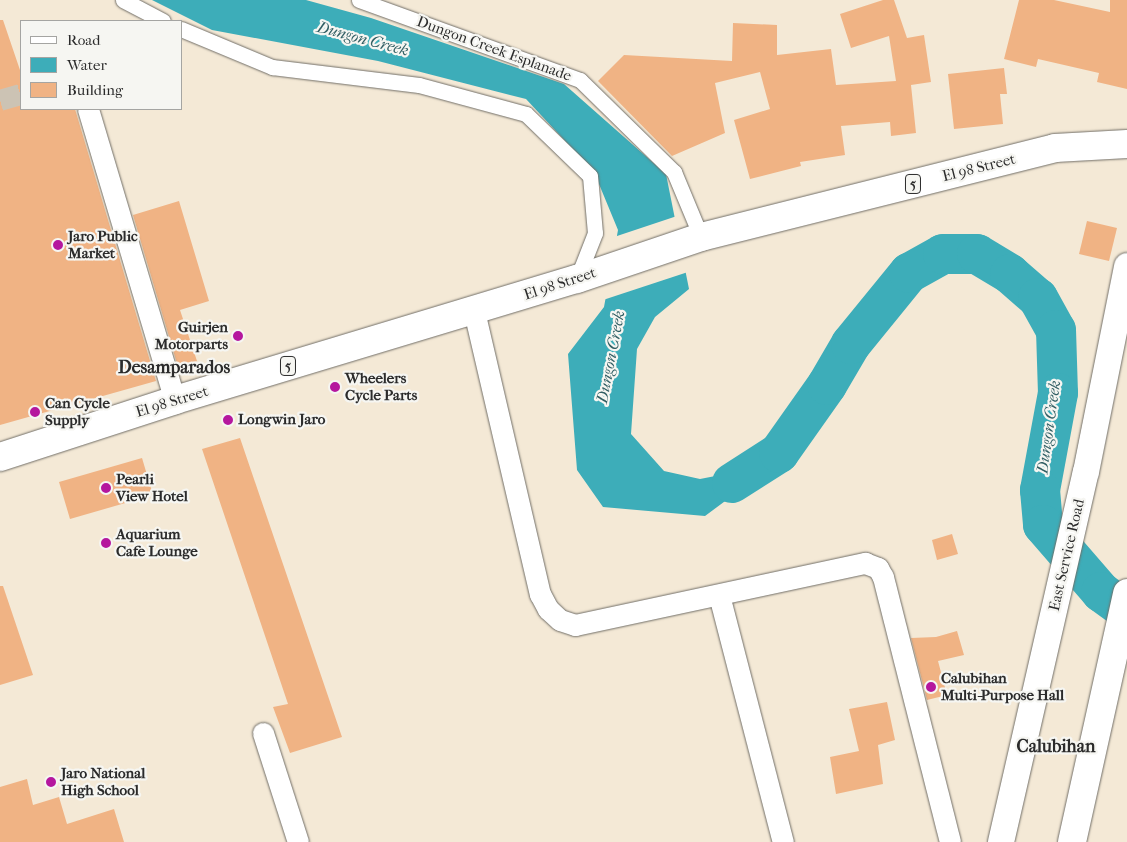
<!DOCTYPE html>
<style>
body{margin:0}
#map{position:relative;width:1127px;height:842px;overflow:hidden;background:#f4e9d6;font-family:"IM FELL French Canon",serif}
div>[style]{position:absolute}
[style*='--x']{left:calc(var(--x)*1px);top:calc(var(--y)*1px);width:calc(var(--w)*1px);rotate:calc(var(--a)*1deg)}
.water>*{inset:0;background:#3dadb9}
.pier>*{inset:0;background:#f4e9d6}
.river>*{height:40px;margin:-20px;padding:0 20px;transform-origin:20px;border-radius:20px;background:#3dadb9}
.building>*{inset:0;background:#f0b384}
.minor-tunnel>*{height:21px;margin-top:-10.5px;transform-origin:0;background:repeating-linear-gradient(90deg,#ccc3b4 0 21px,transparent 0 32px)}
.roads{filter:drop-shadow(0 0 1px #716e67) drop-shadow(0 0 1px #716e67)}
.pedestrian>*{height:15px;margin:-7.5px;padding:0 7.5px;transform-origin:7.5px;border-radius:7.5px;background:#fff}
.minor>*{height:21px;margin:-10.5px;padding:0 10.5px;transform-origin:10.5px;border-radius:10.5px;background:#fff}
.tertiary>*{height:26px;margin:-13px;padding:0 13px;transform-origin:13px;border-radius:13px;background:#fff}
.primary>*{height:28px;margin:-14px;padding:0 14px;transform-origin:14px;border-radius:14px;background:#fff}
.trunk>*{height:28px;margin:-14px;padding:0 14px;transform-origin:14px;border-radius:14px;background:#fff}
.dots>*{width:14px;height:14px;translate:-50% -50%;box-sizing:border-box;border:2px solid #f6f6f2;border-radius:50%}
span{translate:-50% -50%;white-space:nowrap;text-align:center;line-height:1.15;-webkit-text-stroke:4.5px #f6f6f2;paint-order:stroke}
.shield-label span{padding:1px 4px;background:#f6f6f2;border:1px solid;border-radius:4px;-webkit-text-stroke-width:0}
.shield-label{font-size:14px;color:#2b2b2b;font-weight:700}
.street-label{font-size:15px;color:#2b2b2b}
.poi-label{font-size:15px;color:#2b2b2b;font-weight:700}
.left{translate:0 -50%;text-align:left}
.right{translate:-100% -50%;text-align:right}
.water-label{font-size:16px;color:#325f64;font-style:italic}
.quarter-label{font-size:18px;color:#2b2b2b;font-weight:700}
.legend{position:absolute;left:20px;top:20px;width:162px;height:90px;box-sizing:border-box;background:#f6f6f2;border:1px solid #a5a5a2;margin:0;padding:6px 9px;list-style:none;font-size:15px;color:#2b2b2b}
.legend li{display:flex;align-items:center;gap:10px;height:25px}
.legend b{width:25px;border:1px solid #a5a5a2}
</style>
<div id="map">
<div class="water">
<div style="clip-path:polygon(152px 0,306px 0,371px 18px,564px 84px,666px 174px,689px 289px,655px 317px,637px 349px,631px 434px,664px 471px,700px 479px,741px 471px,779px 453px,736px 493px,705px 516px,603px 507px,577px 470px,568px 354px,604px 307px,618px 230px,594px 172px,526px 99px,378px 61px,212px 30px)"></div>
</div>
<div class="pier">
<div style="clip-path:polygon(677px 216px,688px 272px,603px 300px,614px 237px)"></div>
</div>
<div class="river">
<div style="--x:732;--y:483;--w:56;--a:-32.6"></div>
<div style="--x:779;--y:453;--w:83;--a:-54.8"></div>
<div style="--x:827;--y:385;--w:48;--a:-59.7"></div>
<div style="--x:851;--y:344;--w:92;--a:-50.8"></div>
<div style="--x:909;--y:273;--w:39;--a:-29"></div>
<div style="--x:943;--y:254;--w:34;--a:0"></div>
<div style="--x:977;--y:254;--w:39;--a:31"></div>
<div style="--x:1010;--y:274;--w:37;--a:41"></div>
<div style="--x:1038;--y:298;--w:37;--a:61"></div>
<div style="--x:1056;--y:330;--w:63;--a:88.2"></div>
<div style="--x:1058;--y:393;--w:99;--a:100.5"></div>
<div style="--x:1040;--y:490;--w:35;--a:85"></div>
<div style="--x:1043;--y:525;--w:89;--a:49.1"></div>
<div style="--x:1101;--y:592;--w:32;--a:36"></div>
</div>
<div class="building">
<div style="clip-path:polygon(883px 0,894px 0,907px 38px,924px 35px,931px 82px,911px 85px,916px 133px,891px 136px,890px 122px,841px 126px,845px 155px,800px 162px,801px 166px,750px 179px,734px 120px,770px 109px,760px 72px,715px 83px,725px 133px,672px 156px,598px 81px,624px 55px,732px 61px,733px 23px,777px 25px,777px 55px,831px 49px,836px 85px,896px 81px,889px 36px,851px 48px,840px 14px)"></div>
<div style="clip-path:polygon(1019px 0,1054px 0,1110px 12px,1110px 0,1127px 0,1127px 89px,1097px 82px,1099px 73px,1038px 59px,1036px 67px,1004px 59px)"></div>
<div style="clip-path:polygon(0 20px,3px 20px,21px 73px,21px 109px,75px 109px,156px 381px,0 425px)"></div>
<div style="clip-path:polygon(1004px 68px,1007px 94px,1000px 94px,1003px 124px,954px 129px,948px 74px)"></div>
<div style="clip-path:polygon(179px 201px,209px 301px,180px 310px,197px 361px,178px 367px,133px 215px)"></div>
<div style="clip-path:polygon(1087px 221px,1117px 228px,1109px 261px,1079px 254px)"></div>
<div style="clip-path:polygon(240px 438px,342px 737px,290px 753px,273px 707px,288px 704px,202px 449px)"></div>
<div style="clip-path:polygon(142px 458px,153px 495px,70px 519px,59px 482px)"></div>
<div style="clip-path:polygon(952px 534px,958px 554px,937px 560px,932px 540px)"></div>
<div style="clip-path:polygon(0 586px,3px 586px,33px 675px,0 685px)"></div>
<div style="clip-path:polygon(957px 631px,964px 655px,938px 661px,947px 695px,927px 700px,911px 638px,936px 637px)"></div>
<div style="clip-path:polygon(887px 702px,895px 740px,878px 745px,883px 784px,836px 794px,830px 757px,859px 751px,849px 709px)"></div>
<div style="clip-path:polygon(27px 779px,33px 805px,59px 797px,67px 824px,114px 809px,124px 842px,0 842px,0 787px)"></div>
</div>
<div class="minor-tunnel">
<div style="--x:0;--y:100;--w:22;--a:-16"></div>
</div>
<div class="roads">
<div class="pedestrian">
<div style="--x:123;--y:0;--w:45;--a:27.7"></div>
<div style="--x:359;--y:0;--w:235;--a:19.9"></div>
<div style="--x:580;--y:80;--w:132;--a:44.4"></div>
<div style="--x:674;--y:172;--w:70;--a:67.4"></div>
<div style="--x:181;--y:29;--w:99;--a:22.7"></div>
<div style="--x:272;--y:67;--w:148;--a:7"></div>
<div style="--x:419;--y:85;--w:111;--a:15.2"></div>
<div style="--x:526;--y:114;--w:89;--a:44.1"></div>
<div style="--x:590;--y:176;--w:57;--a:85"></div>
<div style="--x:595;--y:233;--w:49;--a:111.4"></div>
</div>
<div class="minor">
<div style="--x:88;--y:109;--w:304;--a:73.4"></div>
<div style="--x:474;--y:311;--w:291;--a:76.9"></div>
<div style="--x:540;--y:594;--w:17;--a:62"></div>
<div style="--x:548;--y:609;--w:16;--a:43"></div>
<div style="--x:560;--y:620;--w:16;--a:18"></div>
<div style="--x:575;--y:625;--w:297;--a:-12.1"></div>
<div style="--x:865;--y:563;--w:14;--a:21"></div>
<div style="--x:878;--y:568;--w:10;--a:61"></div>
<div style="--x:883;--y:577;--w:273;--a:75.8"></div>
<div style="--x:719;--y:595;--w:255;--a:75.5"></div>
<div style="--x:263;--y:733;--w:114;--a:72.2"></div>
</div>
<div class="tertiary">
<div style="--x:1001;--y:842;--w:380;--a:-77.1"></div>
<div style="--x:1086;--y:472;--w:210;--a:-78.7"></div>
</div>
<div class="primary">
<div style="--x:0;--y:457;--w:184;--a:-18"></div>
<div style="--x:175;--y:400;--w:420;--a:-16.8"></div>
<div style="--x:577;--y:279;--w:131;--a:-18.7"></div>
<div style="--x:701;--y:237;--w:365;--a:-14.1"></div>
<div style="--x:1055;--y:148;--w:72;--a:-3.2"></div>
</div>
<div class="trunk">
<div style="--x:1072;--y:842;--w:255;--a:-77.5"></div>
</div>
</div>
<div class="dots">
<div style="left:58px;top:245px;background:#b5179e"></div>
<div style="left:238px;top:336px;background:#b5179e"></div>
<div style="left:335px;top:387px;background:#b5179e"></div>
<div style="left:35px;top:412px;background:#b5179e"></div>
<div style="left:228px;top:420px;background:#b5179e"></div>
<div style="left:106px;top:488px;background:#b5179e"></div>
<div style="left:106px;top:543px;background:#b5179e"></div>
<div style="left:931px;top:687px;background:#b5179e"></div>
<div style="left:51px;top:782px;background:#b5179e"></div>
</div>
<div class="shield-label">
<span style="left:913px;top:184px">5</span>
<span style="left:288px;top:366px">5</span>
</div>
<div class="street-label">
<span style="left:494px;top:49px;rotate:20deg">Dungon Creek Esplanade</span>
<span style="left:979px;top:168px;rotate:-14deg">El 98 Street</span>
<span style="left:560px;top:284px;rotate:-18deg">El 98 Street</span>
<span style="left:172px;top:402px;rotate:-17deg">El 98 Street</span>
<span style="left:1067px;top:555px;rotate:-77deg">East Service Road</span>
</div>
<div class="poi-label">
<span class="left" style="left:68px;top:245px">Jaro Public<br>Market</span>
<span class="right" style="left:228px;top:336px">Guirjen<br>Motorparts</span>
<span class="left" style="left:345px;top:387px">Wheelers<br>Cycle Parts</span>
<span class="left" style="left:45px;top:412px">Can Cycle<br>Supply</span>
<span class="left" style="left:238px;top:420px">Longwin Jaro</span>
<span class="left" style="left:116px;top:488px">Pearli<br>View Hotel</span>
<span class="left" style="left:116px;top:543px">Aquarium<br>Cafe Lounge</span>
<span class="left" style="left:941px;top:687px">Calubihan<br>Multi-Purpose Hall</span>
<span class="left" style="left:61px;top:782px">Jaro National<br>High School</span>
</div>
<div class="water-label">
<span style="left:363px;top:39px;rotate:15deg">Dungon Creek</span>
<span style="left:611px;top:357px;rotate:-79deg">Dungon Creek</span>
<span style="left:1049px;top:427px;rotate:-82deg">Dungon Creek</span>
</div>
<div class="quarter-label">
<span style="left:174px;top:368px">Desamparados</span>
<span style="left:1056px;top:747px">Calubihan</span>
</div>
<ul class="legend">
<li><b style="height:6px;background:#fff"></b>Road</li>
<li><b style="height:14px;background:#3dadb9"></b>Water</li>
<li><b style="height:14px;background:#f0b384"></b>Building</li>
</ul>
</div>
